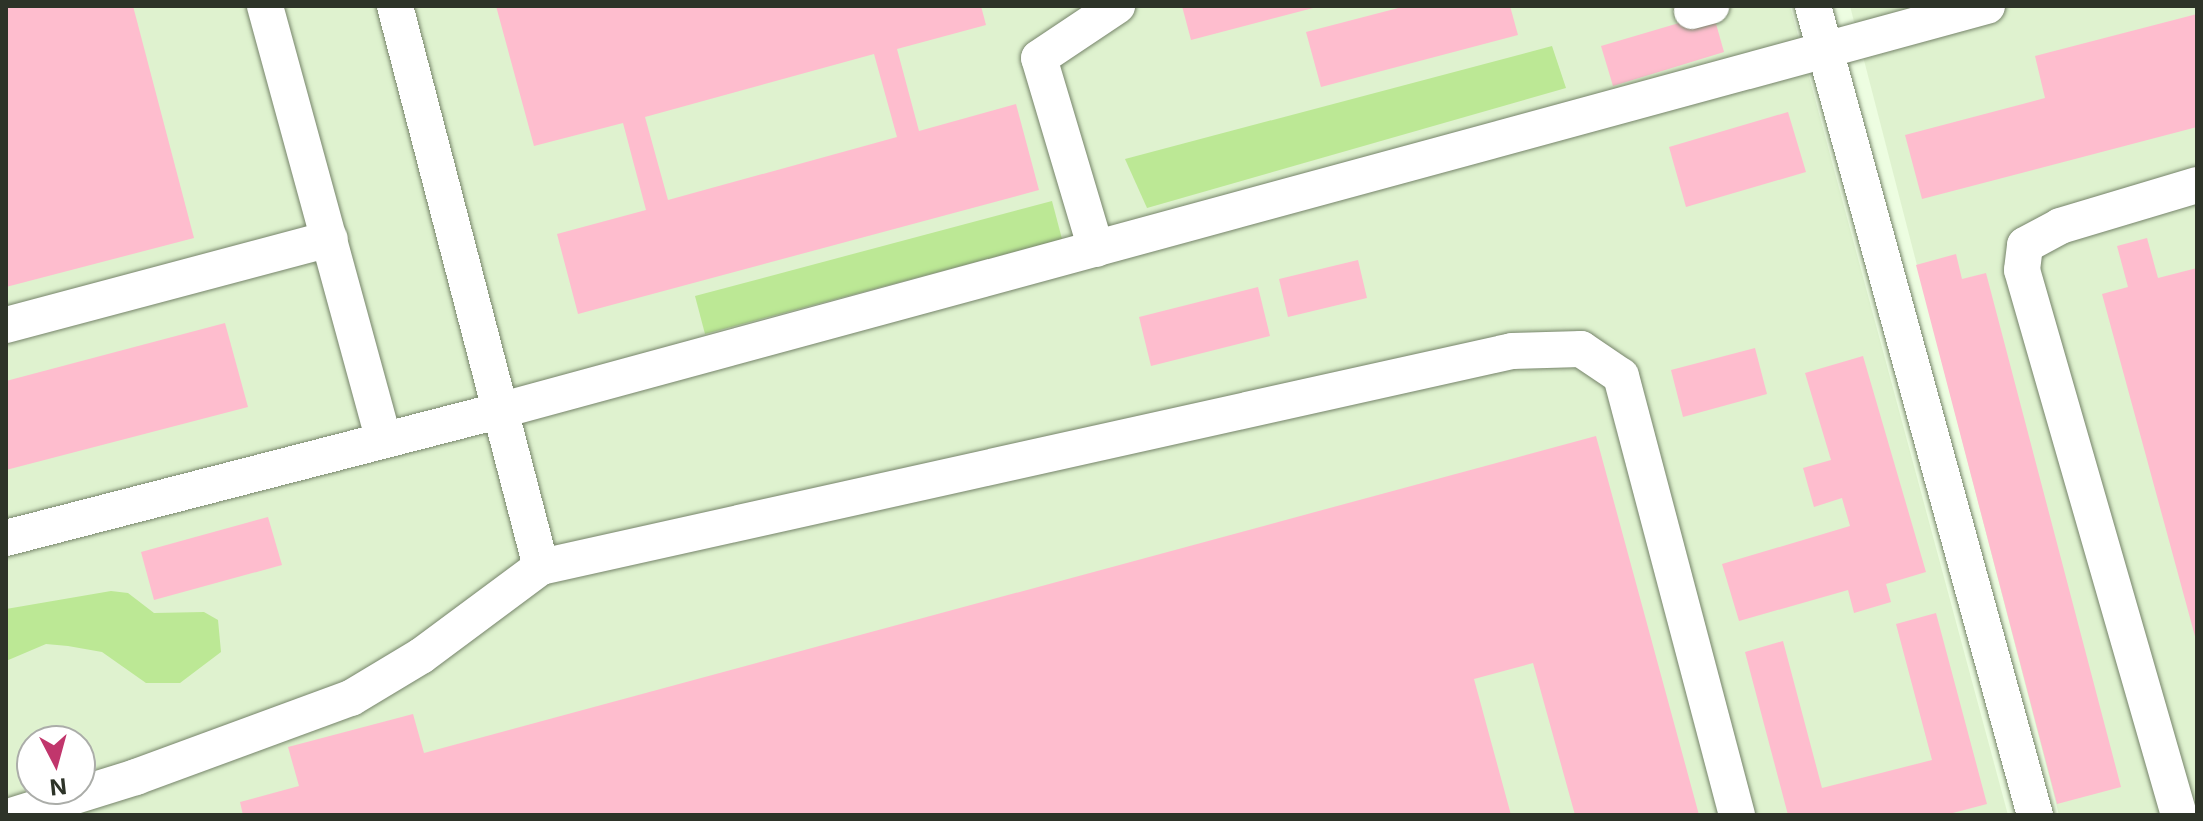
<!DOCTYPE html>
<style>
body{margin:0}
#map{position:relative;width:2203px;height:821px;overflow:hidden;background:#edfde1;font-family:Inter,sans-serif}
div>[style]{position:absolute}
[style*='--x']{left:calc(var(--x)*1px);top:calc(var(--y)*1px);width:calc(var(--w)*1px);rotate:calc(var(--a)*1deg)}
.built>*{inset:0;background:#dff2cf}
.green>*{inset:0;background:#bce895}
.building>*{inset:0;background:#febdce}
.roads{filter:drop-shadow(0 0 2px #76846a) drop-shadow(0 0 2px #76846a)}
.minor>*{height:36px;margin:-18px;padding:0 18px;transform-origin:18px;border-radius:18px;background:#fff}
span{translate:-50% -50%;white-space:nowrap;text-align:center;line-height:1.15;-webkit-text-stroke:6px #fff;paint-order:stroke}
.frame{position:absolute;inset:0;border:8px solid #2d3328;pointer-events:none}
.north{position:absolute;left:16px;top:725px;width:80px;height:80px;box-sizing:border-box;background:#fff;border:2px solid #abada9;border-radius:50%;rotate:174deg;font-size:22px;font-weight:700;line-height:32px;text-align:center;color:#2d3328}
.north::after{content:'';display:block;margin:auto;width:28px;height:36px;background:#c1366c;clip-path:polygon(50% 0,100% 100%,50% 72%,0 100%)}
</style>
<div id="map">
<div class="built">
<div style="clip-path:polygon(evenodd,6px 6px,1790px 6px,2008px 815px,6px 815px,6px 6px,32px 741px,80px 741px,80px 789px,32px 789px,32px 741px)"></div>
<div style="clip-path:polygon(1850px 6px,2197px 6px,2197px 815px,2059px 815px)"></div>
</div>
<div class="green">
<div style="clip-path:polygon(1552px 46px,1566px 88px,1147px 208px,1125px 159px)"></div>
<div style="clip-path:polygon(1052px 201px,1062px 239px,705px 334px,695px 296px)"></div>
<div style="clip-path:polygon(111px 591px,128px 593px,154px 613px,204px 612px,218px 620px,221px 652px,180px 683px,146px 683px,102px 652px,68px 646px,46px 644px,6px 661px,6px 609px)"></div>
</div>
<div class="building">
<div style="clip-path:polygon(6px 6px,133px 6px,194px 238px,6px 287px)"></div>
<div style="clip-path:polygon(evenodd,496px 6px,981px 6px,986px 25px,897px 49px,919px 131px,1016px 104px,1039px 190px,578px 314px,557px 234px,646px 210px,623px 123px,534px 146px,496px 6px,874px 54px,897px 137px,668px 200px,645px 117px,874px 54px)"></div>
<div style="clip-path:polygon(1182px 6px,1317px 6px,1317px 7px,1191px 40px)"></div>
<div style="clip-path:polygon(1406px 6px,1510px 6px,1518px 35px,1321px 87px,1306px 32px)"></div>
<div style="clip-path:polygon(1713px 13px,1724px 52px,1613px 86px,1601px 46px)"></div>
<div style="clip-path:polygon(2197px 14px,2197px 127px,1922px 199px,1905px 135px,2045px 98px,2035px 56px)"></div>
<div style="clip-path:polygon(1788px 112px,1806px 172px,1686px 207px,1669px 147px)"></div>
<div style="clip-path:polygon(2147px 238px,2158px 278px,2197px 268px,2196px 640px,2102px 294px,2128px 287px,2117px 246px)"></div>
<div style="clip-path:polygon(1956px 254px,1962px 279px,1986px 273px,2121px 787px,2057px 804px,1916px 265px)"></div>
<div style="clip-path:polygon(1358px 260px,1367px 298px,1288px 317px,1279px 279px)"></div>
<div style="clip-path:polygon(1258px 287px,1270px 336px,1151px 366px,1139px 317px)"></div>
<div style="clip-path:polygon(225px 323px,248px 407px,6px 470px,6px 381px)"></div>
<div style="clip-path:polygon(1755px 348px,1767px 394px,1683px 417px,1671px 370px)"></div>
<div style="clip-path:polygon(1863px 356px,1926px 572px,1886px 584px,1891px 602px,1854px 613px,1848px 590px,1739px 621px,1722px 564px,1850px 526px,1842px 498px,1814px 507px,1803px 468px,1831px 460px,1805px 373px)"></div>
<div style="clip-path:polygon(1596px 436px,1699px 815px,1575px 815px,1533px 663px,1474px 679px,1511px 815px,243px 815px,240px 802px,299px 786px,288px 747px,413px 714px,424px 753px)"></div>
<div style="clip-path:polygon(268px 517px,282px 565px,154px 600px,141px 552px)"></div>
<div style="clip-path:polygon(1936px 613px,1987px 804px,1945px 815px,1788px 815px,1745px 652px,1783px 641px,1822px 788px,1932px 760px,1896px 624px)"></div>
</div>
<div class="roads">
<div class="minor">
<div style="--x:265;--y:6;--w:450;--a:74.7"></div>
<div style="--x:1813;--y:6;--w:839;--a:74.66"></div>
<div style="--x:1692;--y:11;--w:20;--a:-15"></div>
<div style="--x:1096;--y:249;--w:199;--a:-106.6"></div>
<div style="--x:1039;--y:58;--w:94;--a:-33.7"></div>
<div style="--x:6;--y:325;--w:335;--a:-14.9"></div>
<div style="--x:6;--y:538;--w:512;--a:-14.47"></div>
<div style="--x:502;--y:410;--w:1539;--a:-15.22"></div>
<div style="--x:541;--y:567;--w:995;--a:-12.54"></div>
<div style="--x:1512;--y:351;--w:69;--a:-1.7"></div>
<div style="--x:1581;--y:349;--w:48;--a:34"></div>
<div style="--x:1621;--y:376;--w:454;--a:75.2"></div>
<div style="--x:14;--y:815;--w:128;--a:-17.3"></div>
<div style="--x:136;--y:777;--w:229;--a:-20.2"></div>
<div style="--x:351;--y:698;--w:82;--a:-31"></div>
<div style="--x:421;--y:656;--w:149;--a:-36.6"></div>
<div style="--x:541;--y:567;--w:580;--a:-104.59"></div>
<div style="--x:2179;--y:815;--w:567;--a:-106.07"></div>
<div style="--x:2022;--y:270;--w:25;--a:-83"></div>
<div style="--x:2025;--y:245;--w:40;--a:-28"></div>
<div style="--x:2060;--y:226;--w:143;--a:-16.7"></div>
</div>
</div>
<div class="frame"></div>
<div class="north">N</div>
</div>
